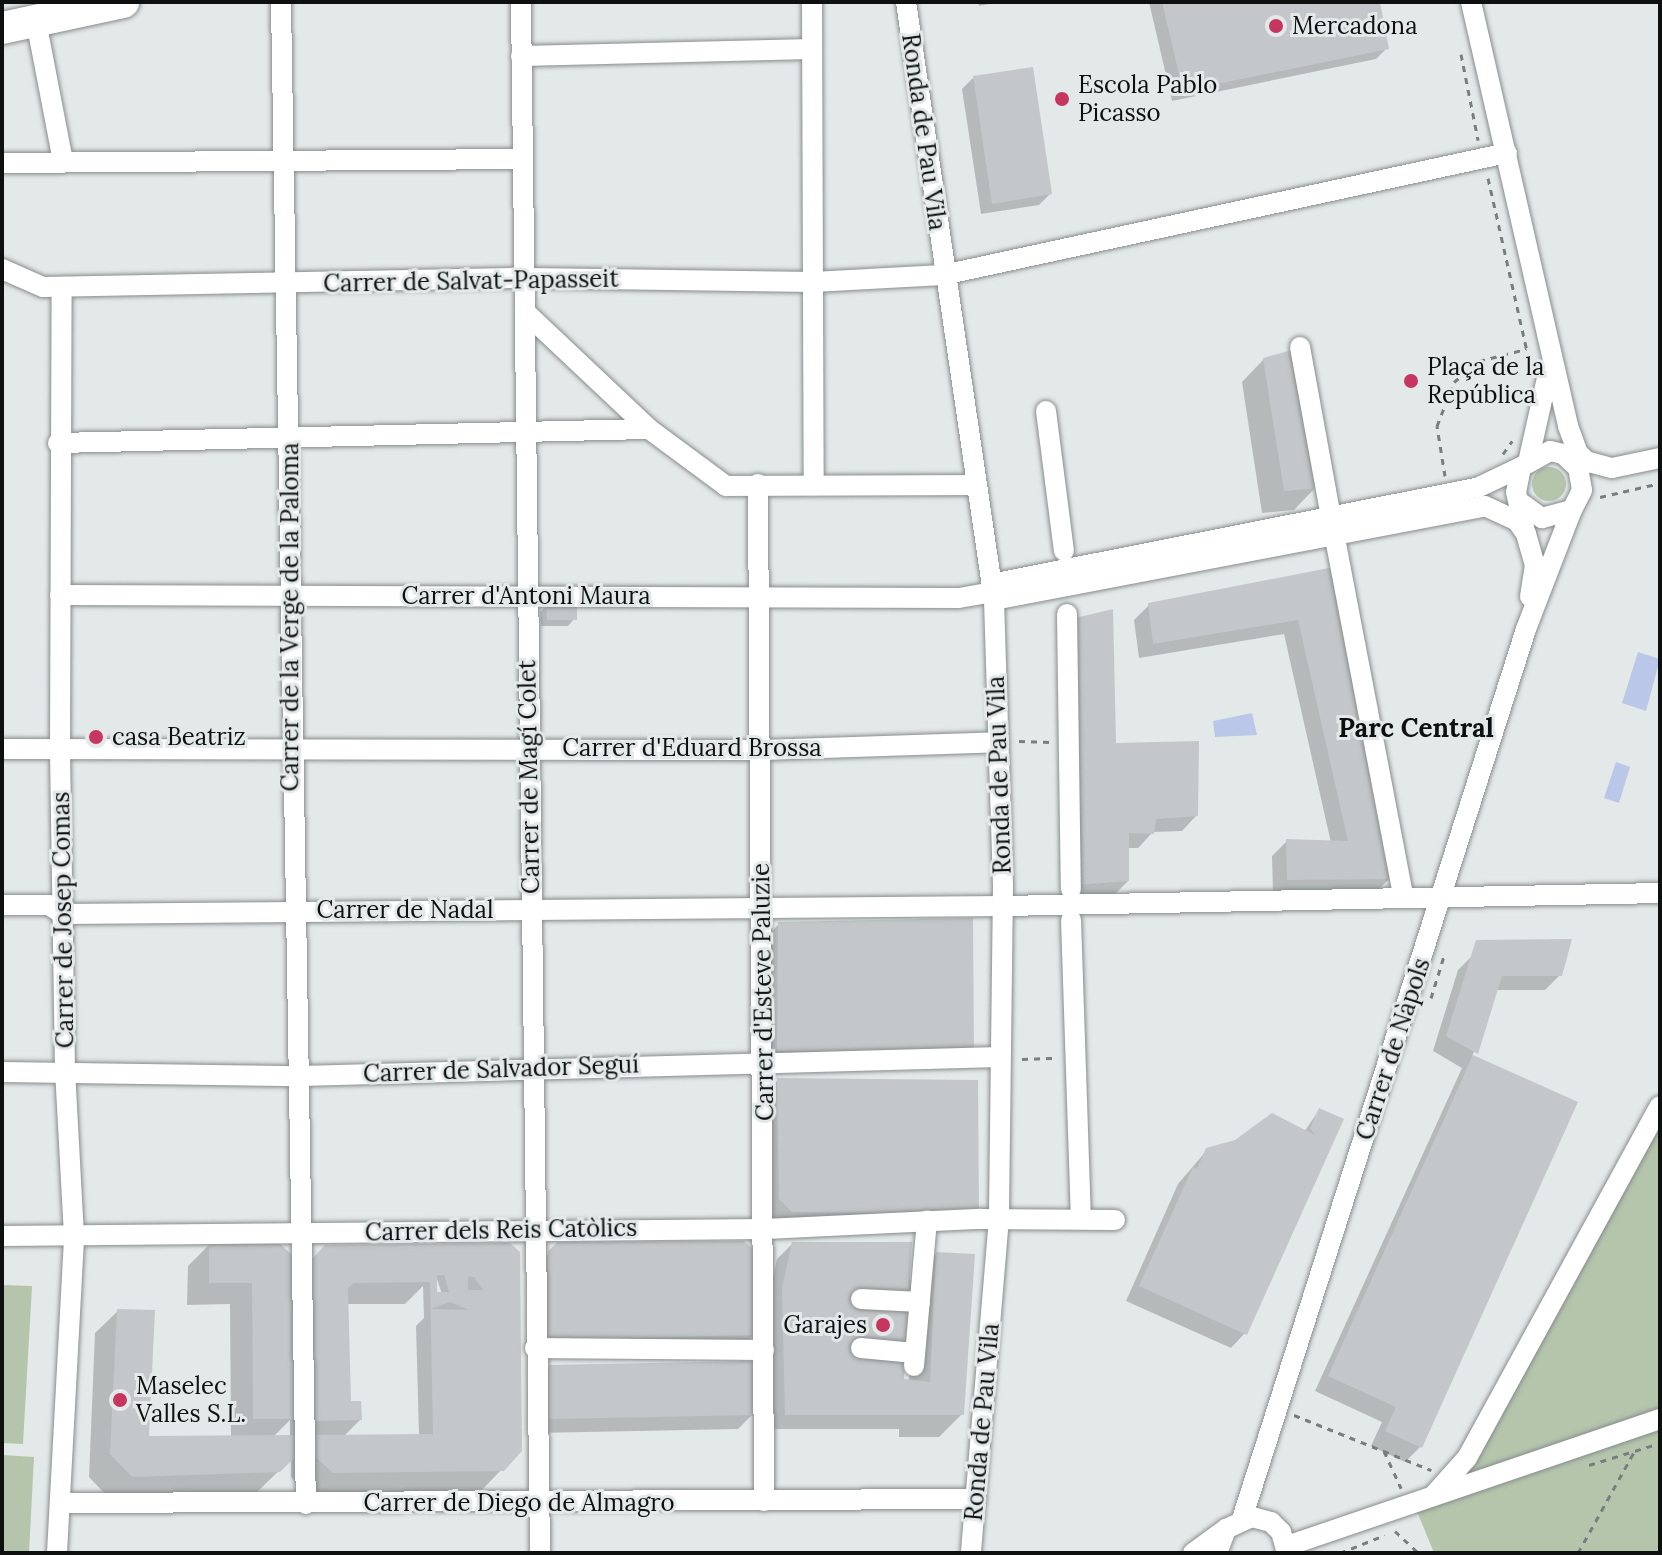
<!DOCTYPE html>
<meta charset="utf-8">
<style>
body{margin:0}
#map{position:relative;width:1662px;height:1555px;overflow:hidden;background:#e3e8e8;font-family:Lora,serif}
div>[style]{position:absolute}
[style*='--x']{left:calc(var(--x)*1px);top:calc(var(--y)*1px);width:calc(var(--w)*1px);rotate:calc(var(--a)*1deg)}
.green>*{inset:0;background:#b4c5ac}
.round{border-radius:50%}
.water>*{inset:0;background:#bbc7e8}
.shadow>*{inset:0;background:#0003}
.building>*{inset:0;background:#c4c7c9}
.path>*{height:3px;margin-top:-1.5px;transform-origin:0;background:repeating-linear-gradient(90deg,#7a7d7d 0 6px,transparent 0 12px)}
.roads{filter:drop-shadow(0 0 2px #888c8d) drop-shadow(0 0 2px #888c8d)}
.street>*{height:20px;margin:-10px;padding:0 10px;transform-origin:10px;border-radius:10px;background:#fff}
.primary>*{height:32px;margin:-16px;padding:0 16px;transform-origin:16px;border-radius:16px;background:#fff}
.dots>*{width:22px;height:22px;translate:-50% -50%;box-sizing:border-box;border:4px solid #e3e8e8;border-radius:50%}
span{translate:-50% -50%;white-space:nowrap;text-align:center;line-height:1.15;-webkit-text-stroke:6px #e3e8e8;paint-order:stroke}
.poi-label{font-size:24px;color:#0e1010}
.left{translate:0 -50%;text-align:left}
.right{translate:-100% -50%;text-align:right}
.street-label{font-size:24px;color:#0e1010}
.neighbourhood-label{font-size:26px;color:#0e1010;font-weight:700}
.frame{position:absolute;inset:0;border:4px solid #0e1010;pointer-events:none}
</style>
<div id="map">
<div class="green">
<div class="round" style="left:1532px;top:467px;width:34px;height:34px"></div>
<div style="clip-path:polygon(1660px 1106px,1660px 1553px,1434px 1553px,1414px 1504px,1433px 1496px)"></div>
<div style="clip-path:polygon(2px 1285px,32px 1286px,23px 1444px,2px 1443px)"></div>
<div style="clip-path:polygon(2px 1455px,34px 1457px,29px 1553px,2px 1553px)"></div>
</div>
<div class="water">
<div style="clip-path:polygon(1638px 652px,1660px 659px,1646px 711px,1622px 703px)"></div>
<div style="clip-path:polygon(1252px 713px,1257px 735px,1215px 737px,1213px 721px)"></div>
<div style="clip-path:polygon(1616px 762px,1630px 767px,1619px 803px,1604px 798px)"></div>
</div>
<div class="shadow">
<div style="clip-path:polygon(978px 2px,1000px 2px,979px 6px)"></div>
<div style="clip-path:polygon(1149px 2px,1378px 2px,1387px 48px,1376px 59px,1172px 101px)"></div>
<div style="clip-path:polygon(973px 78px,1050px 194px,1039px 205px,981px 214px,962px 89px)"></div>
<div style="clip-path:polygon(1264px 359px,1316px 487px,1294px 510px,1262px 513px,1242px 382px)"></div>
<div style="clip-path:polygon(1332px 569px,1389px 879px,1375px 893px,1273px 894px,1272px 856px,1287px 841px,1331px 843px,1284px 634px,1139px 658px,1134px 620px,1149px 605px)"></div>
<div style="clip-path:polygon(547px 605px,574px 619px,568px 626px,541px 626px,540px 612px)"></div>
<div style="clip-path:polygon(1061px 635px,1114px 745px,1196px 816px,1182px 831px,1153px 832px,1138px 848px,1127px 848px,1128px 881px,1113px 896px,1063px 899px)"></div>
<div style="clip-path:polygon(779px 924px,972px 1051px,763px 1065px,764px 939px)"></div>
<div style="clip-path:polygon(1475px 945px,1560px 975px,1545px 990px,1496px 990px,1472px 1057px,1420px 1447px,1405px 1462px,1371px 1446px,1382px 1422px,1315px 1391px,1462px 1068px,1433px 1051px,1458px 970px,1474px 954px)"></div>
<div style="clip-path:polygon(778px 1080px,977px 1214px,777px 1226px,765px 1215px,763px 1095px)"></div>
<div style="clip-path:polygon(1319px 1110px,1341px 1120px,1245px 1333px,1231px 1348px,1126px 1301px,1178px 1184px,1207px 1150px,1304px 1132px)"></div>
<div style="clip-path:polygon(evenodd,210px 1244px,292px 1282px,509px 1245px,502px 1469px,479px 1493px,310px 1495px,291px 1477px,291px 1459px,255px 1494px,109px 1498px,89px 1477px,95px 1333px,118px 1311px,147px 1438px,231px 1437px,230px 1304px,187px 1305px,188px 1266px,210px 1244px,436px 1276px,442px 1294px,435px 1294px,436px 1276px,210px 1244px,423px 1286px,424px 1318px,416px 1326px,419px 1435px,343px 1437px,360px 1420px,349px 1403px,347px 1304px,405px 1304px,423px 1286px,210px 1244px,290px 1420px,290px 1437px,273px 1437px,290px 1420px)"></div>
<div style="clip-path:polygon(559px 1244px,754px 1334px,739px 1349px,534px 1354px,534px 1268px)"></div>
<div style="clip-path:polygon(evenodd,792px 1244px,910px 1244px,910px 1281px,936px 1254px,962px 1414px,939px 1437px,899px 1437px,899px 1429px,771px 1429px,767px 1304px,777px 1259px,792px 1244px,913px 1290px,909px 1382px,902px 1381px,893px 1310px,913px 1290px)"></div>
<div style="clip-path:polygon(550px 1367px,753px 1414px,738px 1429px,535px 1433px,535px 1382px)"></div>
</div>
<div class="building">
<div style="clip-path:polygon(1162px 2px,1380px 2px,1389px 49px,1183px 91px)"></div>
<div style="clip-path:polygon(1033px 67px,1052px 194px,992px 204px,973px 76px)"></div>
<div style="clip-path:polygon(1292px 350px,1319px 488px,1284px 491px,1263px 358px)"></div>
<div style="clip-path:polygon(1334px 567px,1392px 879px,1287px 880px,1286px 839px,1348px 841px,1298px 620px,1153px 644px,1148px 603px)"></div>
<div style="clip-path:polygon(546px 603px,577px 603px,577px 620px,547px 620px)"></div>
<div style="clip-path:polygon(1113px 609px,1116px 743px,1199px 741px,1198px 816px,1156px 819px,1154px 834px,1129px 833px,1129px 881px,1077px 885px,1075px 618px)"></div>
<div style="clip-path:polygon(973px 918px,974px 1052px,777px 1051px,778px 922px)"></div>
<div style="clip-path:polygon(1572px 939px,1562px 976px,1502px 976px,1478px 1054px,1446px 1036px,1476px 940px)"></div>
<div style="clip-path:polygon(1473px 1055px,1578px 1102px,1422px 1448px,1385px 1431px,1396px 1407px,1328px 1376px)"></div>
<div style="clip-path:polygon(777px 1078px,978px 1080px,979px 1214px,792px 1212px,779px 1199px)"></div>
<div style="clip-path:polygon(1319px 1108px,1344px 1119px,1247px 1335px,1139px 1286px,1193px 1167px,1197px 1169px,1206px 1148px,1235px 1140px,1272px 1113px,1315px 1135px,1310px 1128px)"></div>
<div style="clip-path:polygon(277px 1241px,294px 1257px,295px 1419px,253px 1419px,252px 1283px,209px 1283px,209px 1242px)"></div>
<div style="clip-path:polygon(744px 1241px,754px 1250px,756px 1335px,548px 1340px,548px 1251px,558px 1242px)"></div>
<div style="clip-path:polygon(792px 1242px,912px 1242px,904px 1379px,930px 1382px,936px 1252px,975px 1254px,964px 1415px,785px 1415px,782px 1288px)"></div>
<div style="clip-path:polygon(evenodd,510px 1243px,520px 1252px,522px 1451px,504px 1471px,333px 1473px,312px 1454px,313px 1435px,433px 1434px,430px 1282px,354px 1283px,348px 1288px,351px 1401px,361px 1401px,362px 1420px,312px 1421px,310px 1261px,325px 1245px,510px 1243px,437px 1275px,444px 1275px,449px 1292px,437px 1292px,437px 1275px,510px 1243px,468px 1277px,474px 1277px,483px 1290px,468px 1290px,468px 1277px,510px 1243px,450px 1302px,469px 1310px,430px 1309px,450px 1302px)"></div>
<div style="clip-path:polygon(117px 1309px,155px 1310px,149px 1436px,301px 1435px,302px 1450px,280px 1472px,132px 1477px,110px 1454px)"></div>
<div style="clip-path:polygon(757px 1361px,755px 1415px,549px 1419px,549px 1365px)"></div>
</div>
<div class="path">
<div style="--x:1461;--y:54;--w:88;--a:78.8"></div>
<div style="--x:1488;--y:178;--w:192;--a:77.3"></div>
<div style="--x:1503;--y:454;--w:16;--a:-55"></div>
<div style="--x:1445;--y:476;--w:51;--a:-99.1"></div>
<div style="--x:1437;--y:426;--w:47;--a:-68.9"></div>
<div style="--x:1454;--y:382;--w:33;--a:-40"></div>
<div style="--x:1479;--y:361;--w:49;--a:-14.3"></div>
<div style="--x:1600;--y:497;--w:62;--a:-13.1"></div>
<div style="--x:1019;--y:741;--w:32;--a:2"></div>
<div style="--x:1431;--y:998;--w:44;--a:-72.8"></div>
<div style="--x:1022;--y:1059;--w:36;--a:-2"></div>
<div style="--x:1294;--y:1415;--w:148;--a:21.9"></div>
<div style="--x:1384;--y:1451;--w:41;--a:65.3"></div>
<div style="--x:1589;--y:1465;--w:74;--a:-17.2"></div>
<div style="--x:1395;--y:1531;--w:33;--a:43"></div>
<div style="--x:1340;--y:1553;--w:48;--a:-21.8"></div>
<div style="--x:1578;--y:1553;--w:115;--a:-61"></div>
</div>
<div class="roads">
<div class="street">
<div style="--x:281;--y:2;--w:1502;--a:89.05"></div>
<div style="--x:521;--y:2;--w:1551;--a:89.3"></div>
<div style="--x:812;--y:2;--w:481;--a:89.8"></div>
<div style="--x:906;--y:2;--w:604;--a:81.63"></div>
<div style="--x:994;--y:600;--w:286;--a:88.2"></div>
<div style="--x:1003;--y:886;--w:332;--a:90.7"></div>
<div style="--x:999;--y:1218;--w:336;--a:94.8"></div>
<div style="--x:1471;--y:2;--w:435;--a:77.1"></div>
<div style="--x:1568;--y:426;--w:29;--a:70"></div>
<div style="--x:1578;--y:453;--w:14;--a:45"></div>
<div style="--x:36;--y:21;--w:143;--a:79.1"></div>
<div style="--x:521;--y:56;--w:291;--a:-1.4"></div>
<div style="--x:2;--y:163;--w:521;--a:-0.44"></div>
<div style="--x:2;--y:269;--w:45;--a:23.7"></div>
<div style="--x:43;--y:287;--w:485;--a:-1.1"></div>
<div style="--x:528;--y:278;--w:285;--a:0.8"></div>
<div style="--x:813;--y:282;--w:130;--a:-3.1"></div>
<div style="--x:943;--y:275;--w:577;--a:-12.21"></div>
<div style="--x:525;--y:312;--w:170;--a:43.3"></div>
<div style="--x:649;--y:429;--w:96;--a:36.5"></div>
<div style="--x:726;--y:486;--w:249;--a:-0.2"></div>
<div style="--x:1300;--y:347;--w:174;--a:79.7"></div>
<div style="--x:1046;--y:411;--w:141;--a:82.7"></div>
<div style="--x:58;--y:443;--w:591;--a:-1.36"></div>
<div style="--x:1529;--y:458;--w:91;--a:-77.3"></div>
<div style="--x:1578;--y:459;--w:35;--a:15"></div>
<div style="--x:1612;--y:468;--w:49;--a:-11.8"></div>
<div style="--x:758;--y:484;--w:1017;--a:89.66"></div>
<div style="--x:1521;--y:503;--w:26;--a:36"></div>
<div style="--x:1542;--y:518;--w:31;--a:-15"></div>
<div style="--x:1572;--y:510;--w:22;--a:-63"></div>
<div style="--x:1582;--y:490;--w:22;--a:-100"></div>
<div style="--x:1578;--y:468;--w:21;--a:-137"></div>
<div style="--x:1563;--y:454;--w:13;--a:-167"></div>
<div style="--x:1550;--y:451;--w:33;--a:151"></div>
<div style="--x:1521;--y:467;--w:25;--a:101"></div>
<div style="--x:1516;--y:492;--w:41;--a:77.3"></div>
<div style="--x:1334;--y:533;--w:369;--a:79.2"></div>
<div style="--x:991;--y:584;--w:495;--a:-11.2"></div>
<div style="--x:1477;--y:488;--w:49;--a:-25.5"></div>
<div style="--x:60;--y:595;--w:899;--a:0.19"></div>
<div style="--x:959;--y:598;--w:34;--a:-10"></div>
<div style="--x:994;--y:600;--w:500;--a:-10.8"></div>
<div style="--x:1485;--y:506;--w:35;--a:25"></div>
<div style="--x:1517;--y:521;--w:16;--a:55"></div>
<div style="--x:1526;--y:534;--w:32;--a:74"></div>
<div style="--x:1535;--y:565;--w:32;--a:99"></div>
<div style="--x:1067;--y:614;--w:275;--a:89.2"></div>
<div style="--x:2;--y:749;--w:760;--a:0.08"></div>
<div style="--x:762;--y:750;--w:236;--a:-1.9"></div>
<div style="--x:2;--y:905;--w:47;--a:0"></div>
<div style="--x:49;--y:905;--w:17;--a:33"></div>
<div style="--x:63;--y:914;--w:940;--a:-0.49"></div>
<div style="--x:1003;--y:906;--w:657;--a:-1.13"></div>
<div style="--x:1071;--y:920;--w:299;--a:88.1"></div>
<div style="--x:2;--y:1072;--w:299;--a:0.8"></div>
<div style="--x:301;--y:1076;--w:699;--a:-1.56"></div>
<div style="--x:2;--y:1236;--w:763;--a:-0.53"></div>
<div style="--x:765;--y:1229;--w:216;--a:-2.7"></div>
<div style="--x:981;--y:1219;--w:134;--a:0.4"></div>
<div style="--x:861;--y:1299;--w:59;--a:2.9"></div>
<div style="--x:535;--y:1348;--w:229;--a:0.5"></div>
<div style="--x:861;--y:1348;--w:54;--a:5.3"></div>
<div style="--x:914;--y:1366;--w:146;--a:-84.9"></div>
<div style="--x:1433;--y:1496;--w:51;--a:-48.2"></div>
<div style="--x:1467;--y:1458;--w:401;--a:-61.3"></div>
<div style="--x:61;--y:1503;--w:915;--a:-0.25"></div>
<div style="--x:1242;--y:1519;--w:934;--a:-72.3"></div>
<div style="--x:1526;--y:629;--w:128;--a:-68.9"></div>
<div style="--x:1287;--y:1546;--w:394;--a:-18.8"></div>
<div style="--x:57;--y:1553;--w:317;--a:-86.9"></div>
<div style="--x:74;--y:1236;--w:165;--a:-93.1"></div>
<div style="--x:65;--y:1071;--w:321;--a:-90.9"></div>
<div style="--x:60;--y:750;--w:463;--a:-89.8"></div>
<div style="--x:1193;--y:1553;--w:41;--a:-36"></div>
<div style="--x:1217;--y:1553;--w:26;--a:-69"></div>
<div style="--x:1226;--y:1529;--w:29;--a:-25"></div>
<div style="--x:1252;--y:1517;--w:20;--a:15"></div>
<div style="--x:1271;--y:1522;--w:14;--a:45"></div>
<div style="--x:1281;--y:1532;--w:22;--a:74"></div>
</div>
<div class="primary">
<div style="--x:2;--y:28;--w:124;--a:-12.1"></div>
</div>
</div>
<div class="dots">
<div style="left:1276px;top:26px;background:#c53660"></div>
<div style="left:1062px;top:99px;background:#c53660"></div>
<div style="left:1411px;top:381px;background:#c53660"></div>
<div style="left:96px;top:737px;background:#c53660"></div>
<div style="left:883px;top:1325px;background:#c53660"></div>
<div style="left:120px;top:1400px;background:#c53660"></div>
</div>
<div class="poi-label">
<span class="left" style="left:1292px;top:26px">Mercadona</span>
<span class="left" style="left:1078px;top:99px">Escola Pablo<br>Picasso</span>
<span class="left" style="left:1427px;top:381px">Plaça de la<br>República</span>
<span class="left" style="left:112px;top:737px">casa Beatriz</span>
<span class="right" style="left:867px;top:1325px">Garajes</span>
<span class="left" style="left:136px;top:1400px">Maselec<br>Valles S.L.</span>
</div>
<div class="street-label">
<span style="left:924px;top:132px;rotate:82deg">Ronda de Pau Vila</span>
<span style="left:471px;top:281px;rotate:-1deg">Carrer de Salvat-Papasseit</span>
<span style="left:526px;top:596px">Carrer d'Antoni Maura</span>
<span style="left:290px;top:617px;rotate:-90deg">Carrer de la Verge de la Paloma</span>
<span style="left:692px;top:748px">Carrer d'Eduard Brossa</span>
<span style="left:999px;top:775px;rotate:-92deg">Ronda de Pau Vila</span>
<span style="left:529px;top:777px;rotate:-91deg">Carrer de Magí Colet</span>
<span style="left:405px;top:910px">Carrer de Nadal</span>
<span style="left:63px;top:920px;rotate:-91deg">Carrer de Josep Comas</span>
<span style="left:763px;top:992px;rotate:-91deg">Carrer d'Esteve Paluzie</span>
<span style="left:1393px;top:1049px;rotate:-72deg">Carrer de Nàpols</span>
<span style="left:501px;top:1069px;rotate:-2deg">Carrer de Salvador Seguí</span>
<span style="left:501px;top:1230px;rotate:-1deg">Carrer dels Reis Catòlics</span>
<span style="left:982px;top:1422px;rotate:-85deg">Ronda de Pau Vila</span>
<span style="left:519px;top:1503px">Carrer de Diego de Almagro</span>
</div>
<div class="neighbourhood-label">
<span style="left:1416px;top:728px">Parc Central</span>
</div>
<div class="frame"></div>
</div>
